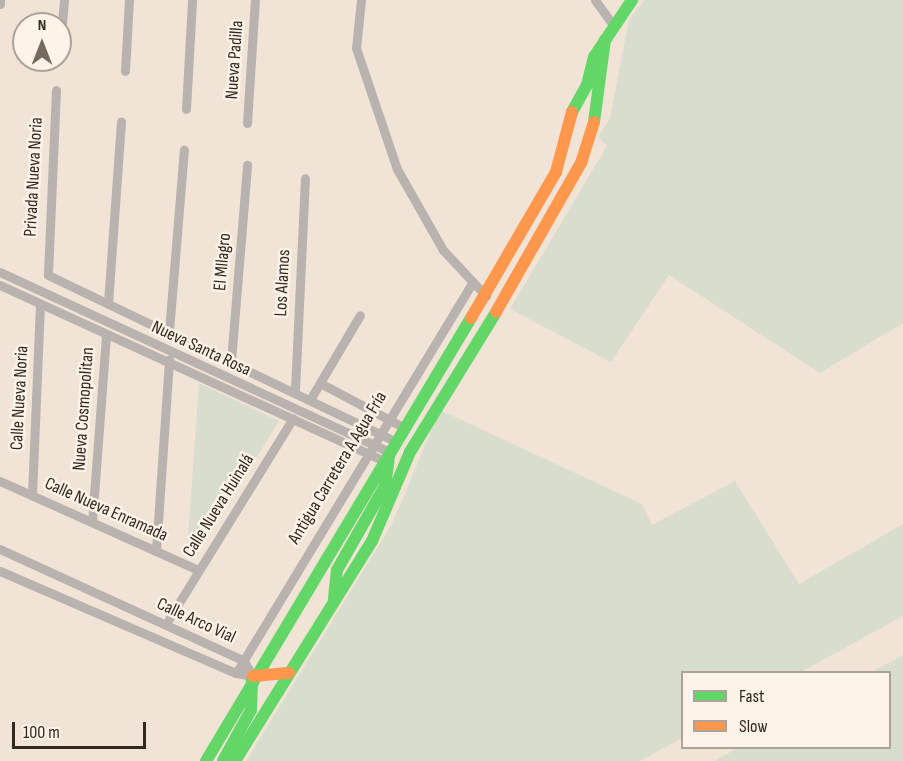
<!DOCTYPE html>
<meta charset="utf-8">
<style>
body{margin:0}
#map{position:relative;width:903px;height:761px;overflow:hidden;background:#f1e3d5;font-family:"Sofia Sans Condensed",sans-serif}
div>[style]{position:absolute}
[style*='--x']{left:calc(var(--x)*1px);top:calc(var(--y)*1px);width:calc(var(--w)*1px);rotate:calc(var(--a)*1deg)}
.green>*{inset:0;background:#d9ddce}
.street>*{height:9px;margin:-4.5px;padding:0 4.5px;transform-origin:4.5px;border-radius:4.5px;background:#b9b2af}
.fast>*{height:12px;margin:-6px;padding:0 6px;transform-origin:6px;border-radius:6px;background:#63d668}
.slow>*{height:12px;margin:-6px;padding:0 6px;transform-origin:6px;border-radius:6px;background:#ff974d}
span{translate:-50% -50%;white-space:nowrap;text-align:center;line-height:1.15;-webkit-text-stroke:5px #fef3e8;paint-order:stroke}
.street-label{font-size:18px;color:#33281e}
.legend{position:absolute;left:681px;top:671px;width:210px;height:78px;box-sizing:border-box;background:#fef3e8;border:2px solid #ada297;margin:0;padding:8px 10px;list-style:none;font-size:18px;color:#33281e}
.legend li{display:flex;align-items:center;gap:12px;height:30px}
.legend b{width:30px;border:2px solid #ada297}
.north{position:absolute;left:12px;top:12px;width:60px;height:60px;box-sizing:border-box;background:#fef3e8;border:2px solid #ada297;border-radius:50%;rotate:0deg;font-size:16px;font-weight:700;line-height:24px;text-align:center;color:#33281e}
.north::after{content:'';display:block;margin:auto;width:21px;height:27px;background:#76695e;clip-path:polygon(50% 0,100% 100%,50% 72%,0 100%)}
.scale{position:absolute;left:12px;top:722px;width:134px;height:27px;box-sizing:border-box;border:3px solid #33281e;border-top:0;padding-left:8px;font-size:18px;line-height:21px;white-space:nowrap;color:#33281e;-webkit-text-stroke:4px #fef3e8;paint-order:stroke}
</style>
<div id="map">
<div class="green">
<div style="clip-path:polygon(645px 0,903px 0,903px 323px,820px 373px,669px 275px,611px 362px,510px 309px,607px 146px,598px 137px,610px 118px,629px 19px)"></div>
<div style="clip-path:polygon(199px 383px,279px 421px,195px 556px,187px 552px)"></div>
<div style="clip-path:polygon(440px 410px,642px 504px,652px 525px,735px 481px,799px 584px,903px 524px,903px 616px,801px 672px,682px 672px,682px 738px,640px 761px,246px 761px,392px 524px)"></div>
<div style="clip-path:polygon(903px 655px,903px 761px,714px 761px,738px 748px,890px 748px,890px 672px,872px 672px)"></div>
</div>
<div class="street">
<div style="--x:361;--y:0;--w:48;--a:95.9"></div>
<div style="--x:356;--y:48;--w:128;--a:71.3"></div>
<div style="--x:397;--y:169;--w:93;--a:60.4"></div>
<div style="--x:443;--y:250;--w:63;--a:46.9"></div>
<div style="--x:595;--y:0;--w:32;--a:54"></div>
<div style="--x:0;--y:4;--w:4;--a:-90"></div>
<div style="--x:60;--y:47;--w:47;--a:-85.1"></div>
<div style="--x:125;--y:71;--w:71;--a:-86.8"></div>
<div style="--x:56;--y:90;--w:185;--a:92.5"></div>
<div style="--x:48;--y:275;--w:386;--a:25.6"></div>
<div style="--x:186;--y:109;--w:109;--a:-86.8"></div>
<div style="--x:247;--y:123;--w:123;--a:-86.3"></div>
<div style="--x:0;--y:272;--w:430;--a:24.8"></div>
<div style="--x:0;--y:285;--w:423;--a:24.6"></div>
<div style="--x:108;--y:303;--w:182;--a:-85.9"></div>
<div style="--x:169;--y:331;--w:182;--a:-85.3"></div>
<div style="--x:231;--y:361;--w:197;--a:-85.3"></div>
<div style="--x:320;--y:383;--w:96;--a:27.9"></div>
<div style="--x:295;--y:390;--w:212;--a:-87.3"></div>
<div style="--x:311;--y:398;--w:96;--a:-59.4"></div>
<div style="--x:0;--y:481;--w:217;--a:24.2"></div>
<div style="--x:32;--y:495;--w:191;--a:-87.6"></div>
<div style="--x:92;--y:522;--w:187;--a:-85.7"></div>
<div style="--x:0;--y:549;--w:267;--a:24.6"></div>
<div style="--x:243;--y:660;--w:19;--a:58"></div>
<div style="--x:156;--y:551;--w:192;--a:-86.1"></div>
<div style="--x:0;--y:571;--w:257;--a:23.4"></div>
<div style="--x:236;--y:673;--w:17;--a:10"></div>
<div style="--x:169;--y:619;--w:236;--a:-58.3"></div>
<div style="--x:236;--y:673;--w:456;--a:-58.8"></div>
</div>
<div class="fast">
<div style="--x:572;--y:112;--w:31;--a:-61"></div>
<div style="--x:587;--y:85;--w:29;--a:-76"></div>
<div style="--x:594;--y:57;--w:69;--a:-56.3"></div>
<div style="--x:594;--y:122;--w:83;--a:-82.4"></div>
<div style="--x:334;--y:598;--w:28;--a:-84"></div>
<div style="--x:337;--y:570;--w:97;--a:-60.3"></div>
<div style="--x:385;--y:486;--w:28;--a:-82"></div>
<div style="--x:206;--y:761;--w:516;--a:-59.11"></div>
<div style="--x:223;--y:761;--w:58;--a:-61.2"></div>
<div style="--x:251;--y:710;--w:30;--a:-88"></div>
<div style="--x:235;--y:761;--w:259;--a:-58.1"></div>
<div style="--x:372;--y:541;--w:97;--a:-66.9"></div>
<div style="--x:410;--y:452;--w:164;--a:-58.4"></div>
</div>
<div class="slow">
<div style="--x:496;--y:312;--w:172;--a:-60.3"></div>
<div style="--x:581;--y:163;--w:43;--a:-72.4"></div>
<div style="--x:471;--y:318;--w:169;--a:-59.8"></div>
<div style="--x:556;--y:172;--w:62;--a:-75.1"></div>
<div style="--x:253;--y:676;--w:36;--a:-5"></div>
</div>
<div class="street-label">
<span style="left:235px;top:60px;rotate:-86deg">Nueva Padilla</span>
<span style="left:34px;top:177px;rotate:-87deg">Privada Nueva Noria</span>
<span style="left:223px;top:262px;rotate:-85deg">El MIlagro</span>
<span style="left:283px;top:283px;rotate:-87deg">Los Alamos</span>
<span style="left:201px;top:349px;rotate:25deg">Nueva Santa Rosa</span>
<span style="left:20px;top:398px;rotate:-87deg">Calle Nueva Noria</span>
<span style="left:84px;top:409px;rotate:-86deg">Nueva Cosmopolitan</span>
<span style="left:338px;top:468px;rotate:-59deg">Antigua Carretera A Agua Fría</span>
<span style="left:219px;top:506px;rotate:-58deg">Calle Nueva Huinalá</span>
<span style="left:106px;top:510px;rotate:24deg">Calle Nueva Enramada</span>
<span style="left:196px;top:621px;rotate:25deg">Calle Arco Vial</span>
</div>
<ul class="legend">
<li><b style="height:8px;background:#63d668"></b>Fast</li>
<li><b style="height:8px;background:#ff974d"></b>Slow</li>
</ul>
<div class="north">N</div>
<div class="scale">100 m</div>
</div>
